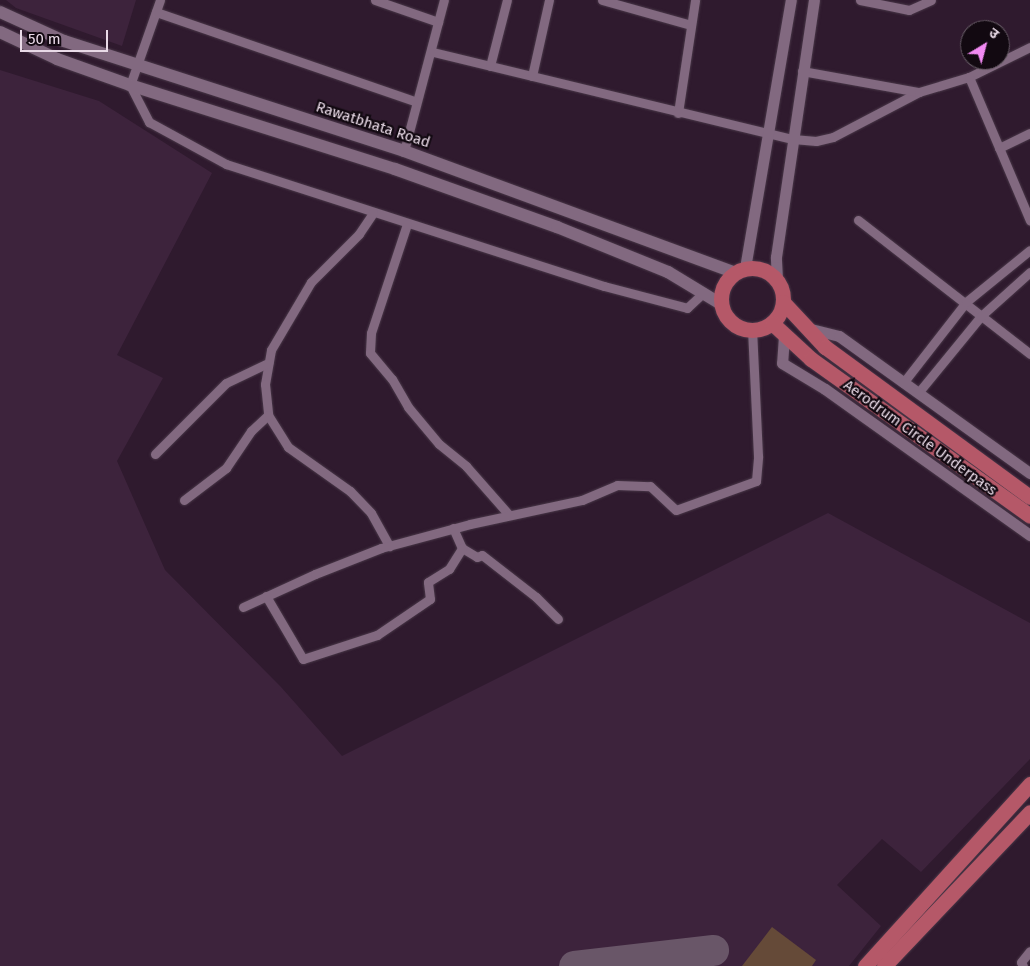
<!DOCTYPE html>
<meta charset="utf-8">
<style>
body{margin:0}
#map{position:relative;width:1030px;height:966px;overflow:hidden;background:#2f1a2e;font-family:"Fira Sans","Noto Sans Devanagari",sans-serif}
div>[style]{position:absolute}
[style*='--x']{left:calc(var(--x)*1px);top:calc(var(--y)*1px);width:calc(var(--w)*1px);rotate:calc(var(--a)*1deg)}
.built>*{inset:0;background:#3d233c}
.taxiway>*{height:31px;margin:-15.5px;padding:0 15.5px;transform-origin:15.5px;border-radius:15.5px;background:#695668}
.building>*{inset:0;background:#654a38}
.roads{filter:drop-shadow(0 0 1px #493848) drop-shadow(0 0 1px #493848)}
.minor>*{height:9px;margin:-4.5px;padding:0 4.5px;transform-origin:4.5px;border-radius:4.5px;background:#826980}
.tertiary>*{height:11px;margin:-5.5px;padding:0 5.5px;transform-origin:5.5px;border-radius:5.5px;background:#826980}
.secondary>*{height:12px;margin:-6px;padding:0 6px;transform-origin:6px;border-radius:6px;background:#826980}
.primary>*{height:15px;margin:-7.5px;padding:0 7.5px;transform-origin:7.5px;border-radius:7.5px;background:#b55868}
.primary>.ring{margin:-7.5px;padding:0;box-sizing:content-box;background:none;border:15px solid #b55868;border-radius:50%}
span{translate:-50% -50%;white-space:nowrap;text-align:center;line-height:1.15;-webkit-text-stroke:4.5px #120911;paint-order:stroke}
.street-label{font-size:15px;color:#e9dae7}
.north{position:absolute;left:960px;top:20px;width:50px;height:50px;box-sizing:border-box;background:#120911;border:1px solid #685d67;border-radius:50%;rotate:37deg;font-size:14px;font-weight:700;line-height:20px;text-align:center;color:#e9dae7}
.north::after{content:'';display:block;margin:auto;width:18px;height:22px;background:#f28af3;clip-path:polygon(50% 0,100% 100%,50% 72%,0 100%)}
.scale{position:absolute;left:20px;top:30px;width:88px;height:22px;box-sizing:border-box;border:2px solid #e9dae7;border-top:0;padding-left:6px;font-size:15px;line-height:18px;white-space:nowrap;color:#e9dae7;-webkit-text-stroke:4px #120911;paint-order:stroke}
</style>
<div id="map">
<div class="built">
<div style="clip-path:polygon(6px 0,136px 0,122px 46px,16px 8px)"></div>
<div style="clip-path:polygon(0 70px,99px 101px,212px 173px,117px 355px,163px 378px,117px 461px,165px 570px,281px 687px,342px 756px,828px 513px,1030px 623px,1030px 759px,921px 872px,882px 839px,837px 885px,881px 926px,849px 966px,0 966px)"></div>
</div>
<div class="taxiway">
<div style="--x:574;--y:966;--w:140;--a:-6.6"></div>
</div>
<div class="building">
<div style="clip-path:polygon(772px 927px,816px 960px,812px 966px,742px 966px)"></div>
</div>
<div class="roads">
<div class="minor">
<div style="--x:160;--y:0;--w:90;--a:109.4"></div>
<div style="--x:130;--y:85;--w:42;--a:62.8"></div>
<div style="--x:149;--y:122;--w:88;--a:28.6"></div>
<div style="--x:226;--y:164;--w:397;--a:17.9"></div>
<div style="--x:604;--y:286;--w:86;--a:14.8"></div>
<div style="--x:687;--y:308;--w:23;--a:-43"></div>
<div style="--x:375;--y:0;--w:67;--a:19.2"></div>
<div style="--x:602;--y:0;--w:92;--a:15.7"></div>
<div style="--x:860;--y:0;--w:50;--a:11.5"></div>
<div style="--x:909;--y:10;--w:24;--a:-24"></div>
<div style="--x:156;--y:12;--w:274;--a:19"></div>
<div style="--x:433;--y:52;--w:370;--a:13.6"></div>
<div style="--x:793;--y:139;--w:23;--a:5"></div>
<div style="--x:816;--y:141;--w:17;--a:-13"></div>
<div style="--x:833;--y:137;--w:97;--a:-27.6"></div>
<div style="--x:490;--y:66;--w:68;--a:-75.6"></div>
<div style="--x:802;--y:71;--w:119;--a:10.2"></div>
<div style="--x:919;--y:92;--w:52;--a:-16.7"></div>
<div style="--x:969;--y:77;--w:68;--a:-26.2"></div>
<div style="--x:532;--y:76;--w:78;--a:-77.4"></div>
<div style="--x:969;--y:77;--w:156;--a:67"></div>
<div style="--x:678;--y:113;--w:114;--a:-81.4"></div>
<div style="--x:999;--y:148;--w:34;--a:-26"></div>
<div style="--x:404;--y:151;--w:156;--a:-75.2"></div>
<div style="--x:373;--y:213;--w:25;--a:124"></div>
<div style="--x:359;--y:234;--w:68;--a:135"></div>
<div style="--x:311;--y:282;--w:79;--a:120.5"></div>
<div style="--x:271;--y:350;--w:35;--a:100"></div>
<div style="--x:265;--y:384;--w:31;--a:84"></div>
<div style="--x:268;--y:415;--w:38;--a:58"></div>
<div style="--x:288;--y:447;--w:76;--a:35.4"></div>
<div style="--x:350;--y:491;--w:30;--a:46"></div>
<div style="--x:371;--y:513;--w:38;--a:61"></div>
<div style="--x:858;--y:220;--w:218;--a:37.9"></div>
<div style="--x:407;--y:224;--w:115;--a:108.3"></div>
<div style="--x:371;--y:333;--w:20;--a:93"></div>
<div style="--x:370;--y:353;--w:34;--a:50"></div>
<div style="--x:392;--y:379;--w:32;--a:60"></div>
<div style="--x:408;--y:407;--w:48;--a:50"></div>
<div style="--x:439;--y:444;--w:35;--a:39"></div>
<div style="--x:466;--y:466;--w:65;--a:48.7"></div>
<div style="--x:903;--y:383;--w:103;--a:-52.1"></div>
<div style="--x:966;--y:302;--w:82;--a:-39.1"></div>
<div style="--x:918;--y:393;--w:99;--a:-50.7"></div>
<div style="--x:981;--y:316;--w:66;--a:-41.9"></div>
<div style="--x:155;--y:454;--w:100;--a:-45"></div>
<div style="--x:226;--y:383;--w:47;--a:-25.5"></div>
<div style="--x:184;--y:500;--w:53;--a:-37.3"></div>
<div style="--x:226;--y:468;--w:45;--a:-56"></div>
<div style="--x:251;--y:431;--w:23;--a:-43"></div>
<div style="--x:453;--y:528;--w:22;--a:66"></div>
<div style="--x:462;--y:548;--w:17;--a:31"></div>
<div style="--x:477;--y:557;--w:5;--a:-22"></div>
<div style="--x:482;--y:555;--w:68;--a:37.9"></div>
<div style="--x:536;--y:597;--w:31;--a:45"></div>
<div style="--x:266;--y:596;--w:73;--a:59.6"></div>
<div style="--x:303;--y:659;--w:78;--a:-18"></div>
<div style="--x:377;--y:635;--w:64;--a:-34.2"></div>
<div style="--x:430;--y:599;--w:17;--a:-97"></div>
<div style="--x:428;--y:582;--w:25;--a:-32"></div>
<div style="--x:449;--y:569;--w:25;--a:-58"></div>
<div style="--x:243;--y:607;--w:79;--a:-24.6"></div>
<div style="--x:315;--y:574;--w:71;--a:-21.5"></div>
<div style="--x:381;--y:548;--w:92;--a:-15.1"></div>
<div style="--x:470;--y:524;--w:115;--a:-12.1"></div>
<div style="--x:582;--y:500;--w:38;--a:-23"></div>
<div style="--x:617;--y:485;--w:33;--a:2"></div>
<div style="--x:650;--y:486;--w:35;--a:43"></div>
<div style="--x:676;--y:510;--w:85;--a:-19.9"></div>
<div style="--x:756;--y:481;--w:25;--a:-85"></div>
<div style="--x:758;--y:456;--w:126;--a:-92.7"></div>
<div style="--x:1023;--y:966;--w:4;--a:-117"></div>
<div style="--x:1021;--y:962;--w:14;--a:-51"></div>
</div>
<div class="tertiary">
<div style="--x:745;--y:268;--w:272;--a:-80.3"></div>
<div style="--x:777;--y:279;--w:22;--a:-93"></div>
<div style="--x:776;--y:257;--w:260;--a:-81.6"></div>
<div style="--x:807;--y:328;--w:33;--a:14"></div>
<div style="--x:839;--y:336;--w:235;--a:35.7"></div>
<div style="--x:784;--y:336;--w:27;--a:94"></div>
<div style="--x:782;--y:363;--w:50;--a:31.2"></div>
<div style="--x:825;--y:389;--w:252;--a:35.5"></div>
</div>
<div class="secondary">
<div style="--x:0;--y:12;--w:70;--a:24.4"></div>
<div style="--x:64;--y:41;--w:357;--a:17.9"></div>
<div style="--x:404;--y:151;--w:353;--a:20.2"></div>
<div style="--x:0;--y:32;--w:63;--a:25.3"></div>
<div style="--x:57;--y:59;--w:77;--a:19.6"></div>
<div style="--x:130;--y:85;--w:278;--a:17.6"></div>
<div style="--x:395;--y:169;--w:172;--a:19.7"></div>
<div style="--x:557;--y:227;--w:120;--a:22.1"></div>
<div style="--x:668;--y:272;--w:62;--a:31.1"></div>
</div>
<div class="primary">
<div class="ring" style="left:721px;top:268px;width:47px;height:47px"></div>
<div style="--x:783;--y:302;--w:62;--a:47"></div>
<div style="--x:825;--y:347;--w:254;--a:36.2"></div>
<div style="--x:772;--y:323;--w:53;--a:42.7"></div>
<div style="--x:811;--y:359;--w:269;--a:35.6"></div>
<div style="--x:865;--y:966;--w:246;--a:-47.8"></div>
<div style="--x:884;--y:966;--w:212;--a:-46.5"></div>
</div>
</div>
<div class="street-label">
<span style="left:373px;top:125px;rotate:18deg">Rawatbhata Road</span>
<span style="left:920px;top:438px;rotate:36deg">Aerodrum Circle Underpass</span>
</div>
<div class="north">उ</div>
<div class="scale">50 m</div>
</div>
